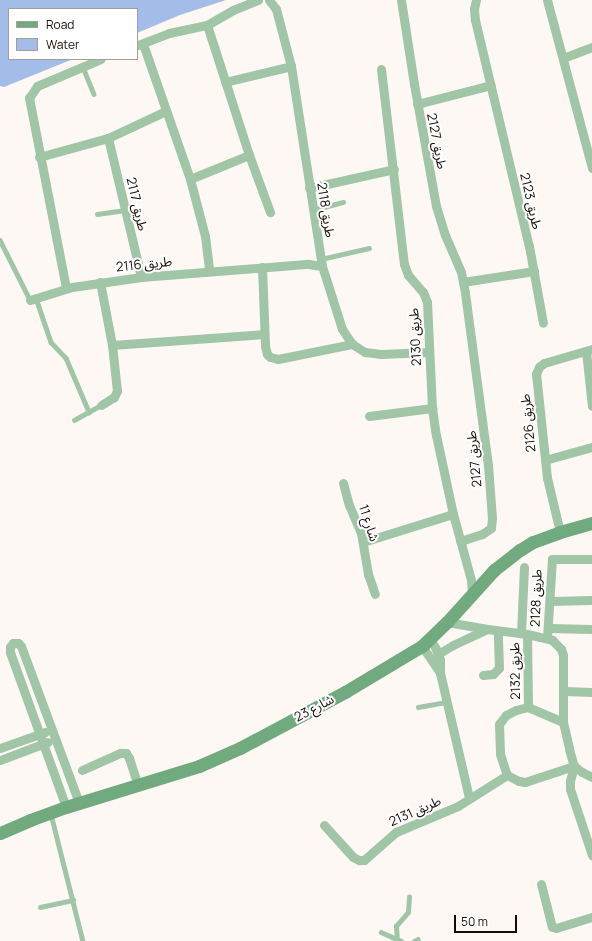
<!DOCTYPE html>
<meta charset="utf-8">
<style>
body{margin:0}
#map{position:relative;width:592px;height:941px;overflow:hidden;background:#fef8f4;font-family:Manrope,"Noto Sans Arabic",sans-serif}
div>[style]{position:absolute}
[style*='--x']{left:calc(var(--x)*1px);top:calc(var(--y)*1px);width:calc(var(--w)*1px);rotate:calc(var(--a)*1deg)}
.water>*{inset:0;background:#a4bce8}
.lane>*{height:4.5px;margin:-2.25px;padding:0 2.25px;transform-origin:2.25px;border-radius:2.25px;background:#a0c5a7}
.street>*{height:9px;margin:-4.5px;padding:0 4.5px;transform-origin:4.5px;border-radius:4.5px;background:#a0c5a7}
.secondary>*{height:13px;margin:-6.5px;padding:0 6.5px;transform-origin:6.5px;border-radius:6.5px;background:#72aa7f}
span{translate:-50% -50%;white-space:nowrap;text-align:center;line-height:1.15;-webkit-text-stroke:4px #fff;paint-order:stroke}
.street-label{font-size:13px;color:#150c06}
.legend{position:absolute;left:8px;top:8px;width:130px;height:52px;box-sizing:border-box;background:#fff;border:1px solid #a19e9b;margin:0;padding:5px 7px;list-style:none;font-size:12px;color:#150c06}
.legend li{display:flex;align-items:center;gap:8px;height:20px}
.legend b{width:20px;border:1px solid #a19e9b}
.scale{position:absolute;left:454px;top:915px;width:63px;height:18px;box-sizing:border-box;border:2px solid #150c06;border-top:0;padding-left:5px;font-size:12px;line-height:14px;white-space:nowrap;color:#150c06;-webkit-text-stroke:3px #fff;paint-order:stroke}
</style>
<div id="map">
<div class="water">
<div style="clip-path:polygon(0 0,226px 0,180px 15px,137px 33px,137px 9px,9px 9px,9px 59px,73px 59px,4px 87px,0 86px)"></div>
</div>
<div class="lane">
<div style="--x:83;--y:67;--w:29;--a:68"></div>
<div style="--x:313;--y:210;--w:31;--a:-15"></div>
<div style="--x:97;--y:214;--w:28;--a:-8"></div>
<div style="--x:0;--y:240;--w:67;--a:63.4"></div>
<div style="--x:321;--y:259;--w:49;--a:-12.9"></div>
<div style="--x:36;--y:298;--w:46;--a:71.2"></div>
<div style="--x:51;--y:342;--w:22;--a:47"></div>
<div style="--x:66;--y:358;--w:59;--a:66.9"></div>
<div style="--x:74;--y:420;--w:31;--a:-29"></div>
<div style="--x:418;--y:707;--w:29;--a:-10"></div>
<div style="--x:51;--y:814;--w:131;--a:75.9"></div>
<div style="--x:40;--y:907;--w:34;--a:-12"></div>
<div style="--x:381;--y:932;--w:22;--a:24"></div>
<div style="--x:397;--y:941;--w:15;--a:-94"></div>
<div style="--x:396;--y:926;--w:18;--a:-49"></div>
<div style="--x:408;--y:912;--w:15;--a:-86"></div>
<div style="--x:414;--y:941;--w:4;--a:-27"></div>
</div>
<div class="street">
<div style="--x:269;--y:0;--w:11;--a:52"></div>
<div style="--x:276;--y:9;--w:59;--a:75.3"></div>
<div style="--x:291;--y:66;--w:202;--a:81.2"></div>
<div style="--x:322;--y:266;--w:66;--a:72.4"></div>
<div style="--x:342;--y:329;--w:18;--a:56"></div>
<div style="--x:352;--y:344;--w:15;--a:32"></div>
<div style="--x:365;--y:352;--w:16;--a:7"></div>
<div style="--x:381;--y:354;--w:48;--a:-2.4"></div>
<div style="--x:401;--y:0;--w:85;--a:81.2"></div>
<div style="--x:414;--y:84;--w:124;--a:79.8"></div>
<div style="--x:436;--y:206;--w:30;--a:73"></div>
<div style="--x:445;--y:235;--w:40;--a:66.6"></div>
<div style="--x:461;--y:272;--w:21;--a:79"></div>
<div style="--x:465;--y:293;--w:174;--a:82.4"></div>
<div style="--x:488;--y:465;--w:53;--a:85.7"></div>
<div style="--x:492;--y:518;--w:10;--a:96"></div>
<div style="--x:491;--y:528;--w:11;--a:146"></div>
<div style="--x:482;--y:534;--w:23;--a:162"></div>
<div style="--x:476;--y:0;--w:9;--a:103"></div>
<div style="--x:474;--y:9;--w:11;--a:85"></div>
<div style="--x:475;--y:20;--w:232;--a:76.6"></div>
<div style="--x:529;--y:246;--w:78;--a:79.7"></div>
<div style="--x:547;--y:0;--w:174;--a:75"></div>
<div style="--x:207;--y:25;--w:137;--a:72.1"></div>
<div style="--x:249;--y:155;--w:61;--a:69.8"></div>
<div style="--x:143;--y:44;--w:143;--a:70.8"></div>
<div style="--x:190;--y:179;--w:59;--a:75.3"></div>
<div style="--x:205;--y:236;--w:35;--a:83"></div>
<div style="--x:138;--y:45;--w:33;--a:-21"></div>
<div style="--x:169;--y:33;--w:39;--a:-12"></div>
<div style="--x:207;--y:25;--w:30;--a:-30"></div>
<div style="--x:233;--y:10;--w:27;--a:-22"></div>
<div style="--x:563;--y:58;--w:31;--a:-21"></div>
<div style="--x:381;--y:69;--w:196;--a:83.3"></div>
<div style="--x:404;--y:264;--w:12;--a:70"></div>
<div style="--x:408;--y:275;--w:23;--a:49"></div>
<div style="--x:423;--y:292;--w:11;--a:68"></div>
<div style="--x:427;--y:302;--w:106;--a:87.3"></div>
<div style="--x:432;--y:408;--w:27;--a:82"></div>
<div style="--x:436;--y:435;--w:81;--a:77.9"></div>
<div style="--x:453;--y:514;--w:68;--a:74.7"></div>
<div style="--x:471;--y:580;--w:13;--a:86"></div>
<div style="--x:225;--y:82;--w:68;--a:-13.6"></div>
<div style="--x:417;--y:104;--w:76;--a:-14.4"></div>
<div style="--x:108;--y:138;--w:143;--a:76.6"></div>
<div style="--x:39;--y:157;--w:72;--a:-15.4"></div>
<div style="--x:108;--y:138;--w:64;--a:-25"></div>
<div style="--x:190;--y:179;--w:64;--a:-22.1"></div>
<div style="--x:309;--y:188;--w:87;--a:-12.6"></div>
<div style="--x:262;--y:267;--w:79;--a:87.8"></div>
<div style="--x:265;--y:346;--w:8;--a:76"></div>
<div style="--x:267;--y:354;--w:4;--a:45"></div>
<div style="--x:270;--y:357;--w:8;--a:14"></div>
<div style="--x:278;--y:359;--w:76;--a:-11.5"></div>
<div style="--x:100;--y:282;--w:64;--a:79.2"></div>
<div style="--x:112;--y:345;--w:46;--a:83.8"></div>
<div style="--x:117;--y:391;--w:7;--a:117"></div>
<div style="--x:114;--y:397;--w:15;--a:148"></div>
<div style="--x:463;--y:282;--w:72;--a:-8.8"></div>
<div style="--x:66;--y:288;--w:194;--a:-101"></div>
<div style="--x:29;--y:98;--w:14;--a:-56"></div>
<div style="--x:37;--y:86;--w:69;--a:-22.9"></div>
<div style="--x:30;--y:300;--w:44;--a:-17.2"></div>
<div style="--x:72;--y:287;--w:70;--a:-8.2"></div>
<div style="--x:141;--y:277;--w:168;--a:-4.5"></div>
<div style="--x:308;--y:264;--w:14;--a:8"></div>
<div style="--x:112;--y:345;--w:152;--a:-4.1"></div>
<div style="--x:586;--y:351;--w:55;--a:83.8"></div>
<div style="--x:369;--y:416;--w:64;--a:-7.2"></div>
<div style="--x:545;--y:460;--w:49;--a:-15.5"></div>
<div style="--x:343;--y:483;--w:23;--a:75"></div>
<div style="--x:349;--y:505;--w:30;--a:67"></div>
<div style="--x:361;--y:533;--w:42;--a:80.3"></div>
<div style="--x:368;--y:574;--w:21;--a:71"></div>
<div style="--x:560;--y:532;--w:56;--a:-103.5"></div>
<div style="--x:547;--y:478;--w:105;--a:-96"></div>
<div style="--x:536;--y:374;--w:8;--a:-67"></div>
<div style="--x:539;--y:367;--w:6;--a:-39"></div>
<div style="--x:544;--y:363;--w:50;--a:-16.3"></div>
<div style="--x:363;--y:542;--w:94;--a:-17.3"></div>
<div style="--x:550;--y:601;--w:42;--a:-1.4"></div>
<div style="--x:447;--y:622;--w:41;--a:9.9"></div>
<div style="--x:549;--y:628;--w:43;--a:1.3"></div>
<div style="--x:521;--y:633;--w:66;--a:-87.4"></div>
<div style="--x:527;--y:634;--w:73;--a:89.2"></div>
<div style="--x:547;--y:638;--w:79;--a:-86.4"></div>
<div style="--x:552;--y:559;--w:40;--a:0"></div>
<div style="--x:430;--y:639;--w:12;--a:59"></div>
<div style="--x:436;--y:649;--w:12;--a:70"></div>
<div style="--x:440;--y:660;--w:13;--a:90"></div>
<div style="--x:440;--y:673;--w:128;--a:76.9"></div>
<div style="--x:422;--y:646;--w:32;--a:56"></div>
<div style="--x:438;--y:654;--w:17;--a:-31"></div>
<div style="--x:453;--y:645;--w:38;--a:-25"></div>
<div style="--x:487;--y:629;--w:40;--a:7.1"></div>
<div style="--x:527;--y:634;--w:26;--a:13"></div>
<div style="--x:552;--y:640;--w:13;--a:45"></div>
<div style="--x:561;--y:649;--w:6;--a:72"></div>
<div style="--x:563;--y:655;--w:67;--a:90"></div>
<div style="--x:563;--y:722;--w:28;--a:77"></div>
<div style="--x:569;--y:749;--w:18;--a:74"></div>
<div style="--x:574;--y:766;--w:10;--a:37"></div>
<div style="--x:582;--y:772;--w:11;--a:27"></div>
<div style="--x:483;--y:675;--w:10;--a:-6"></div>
<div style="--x:493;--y:674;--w:8;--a:-45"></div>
<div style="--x:499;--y:668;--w:37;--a:-92"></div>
<div style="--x:564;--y:691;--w:28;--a:2"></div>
<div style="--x:563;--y:722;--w:38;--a:-157"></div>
<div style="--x:528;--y:707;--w:12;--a:166"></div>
<div style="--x:516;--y:710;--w:11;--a:153"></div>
<div style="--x:506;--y:715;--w:11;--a:128"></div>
<div style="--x:499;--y:724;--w:30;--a:88"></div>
<div style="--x:500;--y:754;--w:22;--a:72"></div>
<div style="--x:507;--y:775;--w:13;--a:27"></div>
<div style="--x:519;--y:781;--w:6;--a:9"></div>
<div style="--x:525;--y:782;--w:52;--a:-18.1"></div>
<div style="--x:0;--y:748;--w:48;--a:-19.6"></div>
<div style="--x:0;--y:760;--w:51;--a:-20.6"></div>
<div style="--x:574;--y:766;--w:16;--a:105"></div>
<div style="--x:570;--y:781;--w:8;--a:90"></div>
<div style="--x:570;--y:789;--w:70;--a:71.6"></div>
<div style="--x:82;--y:770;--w:42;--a:-24.1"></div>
<div style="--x:120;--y:753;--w:6;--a:0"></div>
<div style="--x:126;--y:753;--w:6;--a:59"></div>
<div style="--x:129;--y:758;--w:28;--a:72"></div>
<div style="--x:66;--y:807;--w:165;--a:-109.9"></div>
<div style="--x:10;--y:652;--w:5;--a:-90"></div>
<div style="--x:10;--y:647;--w:5;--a:-53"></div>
<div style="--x:13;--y:643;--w:5;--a:0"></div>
<div style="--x:18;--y:643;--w:4;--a:45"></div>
<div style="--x:21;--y:646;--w:167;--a:69.7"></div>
<div style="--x:324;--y:825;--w:43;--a:47.8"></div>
<div style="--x:353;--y:857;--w:7;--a:27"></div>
<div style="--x:359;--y:860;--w:5;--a:0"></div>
<div style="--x:364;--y:860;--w:43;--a:-41.2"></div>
<div style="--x:396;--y:832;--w:67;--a:-22.8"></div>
<div style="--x:458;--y:806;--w:58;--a:-32.3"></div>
<div style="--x:541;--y:884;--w:44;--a:75.7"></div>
<div style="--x:552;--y:927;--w:4;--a:14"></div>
<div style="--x:556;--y:928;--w:38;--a:-17"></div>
</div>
<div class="secondary">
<div style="--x:0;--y:833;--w:33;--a:-23"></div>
<div style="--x:30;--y:820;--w:38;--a:-20"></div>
<div style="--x:66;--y:807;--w:139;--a:-17.1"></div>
<div style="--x:199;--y:766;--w:45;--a:-23.7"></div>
<div style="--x:240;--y:748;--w:119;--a:-28.1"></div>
<div style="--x:345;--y:692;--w:90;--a:-30.9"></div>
<div style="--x:422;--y:646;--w:35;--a:-44"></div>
<div style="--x:447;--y:622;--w:70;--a:-47.9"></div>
<div style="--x:494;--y:570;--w:33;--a:-38"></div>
<div style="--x:520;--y:550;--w:15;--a:-32"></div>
<div style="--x:533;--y:542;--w:29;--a:-20"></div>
<div style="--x:560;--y:532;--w:33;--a:-16"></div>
</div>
<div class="street-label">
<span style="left:437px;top:141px;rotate:79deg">طريق 2127</span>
<span style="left:531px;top:201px;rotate:77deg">طريق 2123</span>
<span style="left:137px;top:204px;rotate:77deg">طريق 2117</span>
<span style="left:326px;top:210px;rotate:81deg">طريق 2118</span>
<span style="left:144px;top:264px;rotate:-6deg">طريق 2116</span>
<span style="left:415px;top:337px;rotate:-93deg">طريق 2130</span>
<span style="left:528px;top:423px;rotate:-96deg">طريق 2126</span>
<span style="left:474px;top:459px;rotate:-96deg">طريق 2127</span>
<span style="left:369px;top:523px;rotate:72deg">شارع 11</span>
<span style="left:536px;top:598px;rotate:-88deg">طريق 2128</span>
<span style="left:515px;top:671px;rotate:-91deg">طريق 2132</span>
<span style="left:314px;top:708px;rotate:-28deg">شارع 23</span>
<span style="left:415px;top:811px;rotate:-24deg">طريق 2131</span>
</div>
<ul class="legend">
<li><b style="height:5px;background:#72aa7f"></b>Road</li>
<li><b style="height:11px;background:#a4bce8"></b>Water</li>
</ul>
<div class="scale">50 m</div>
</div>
